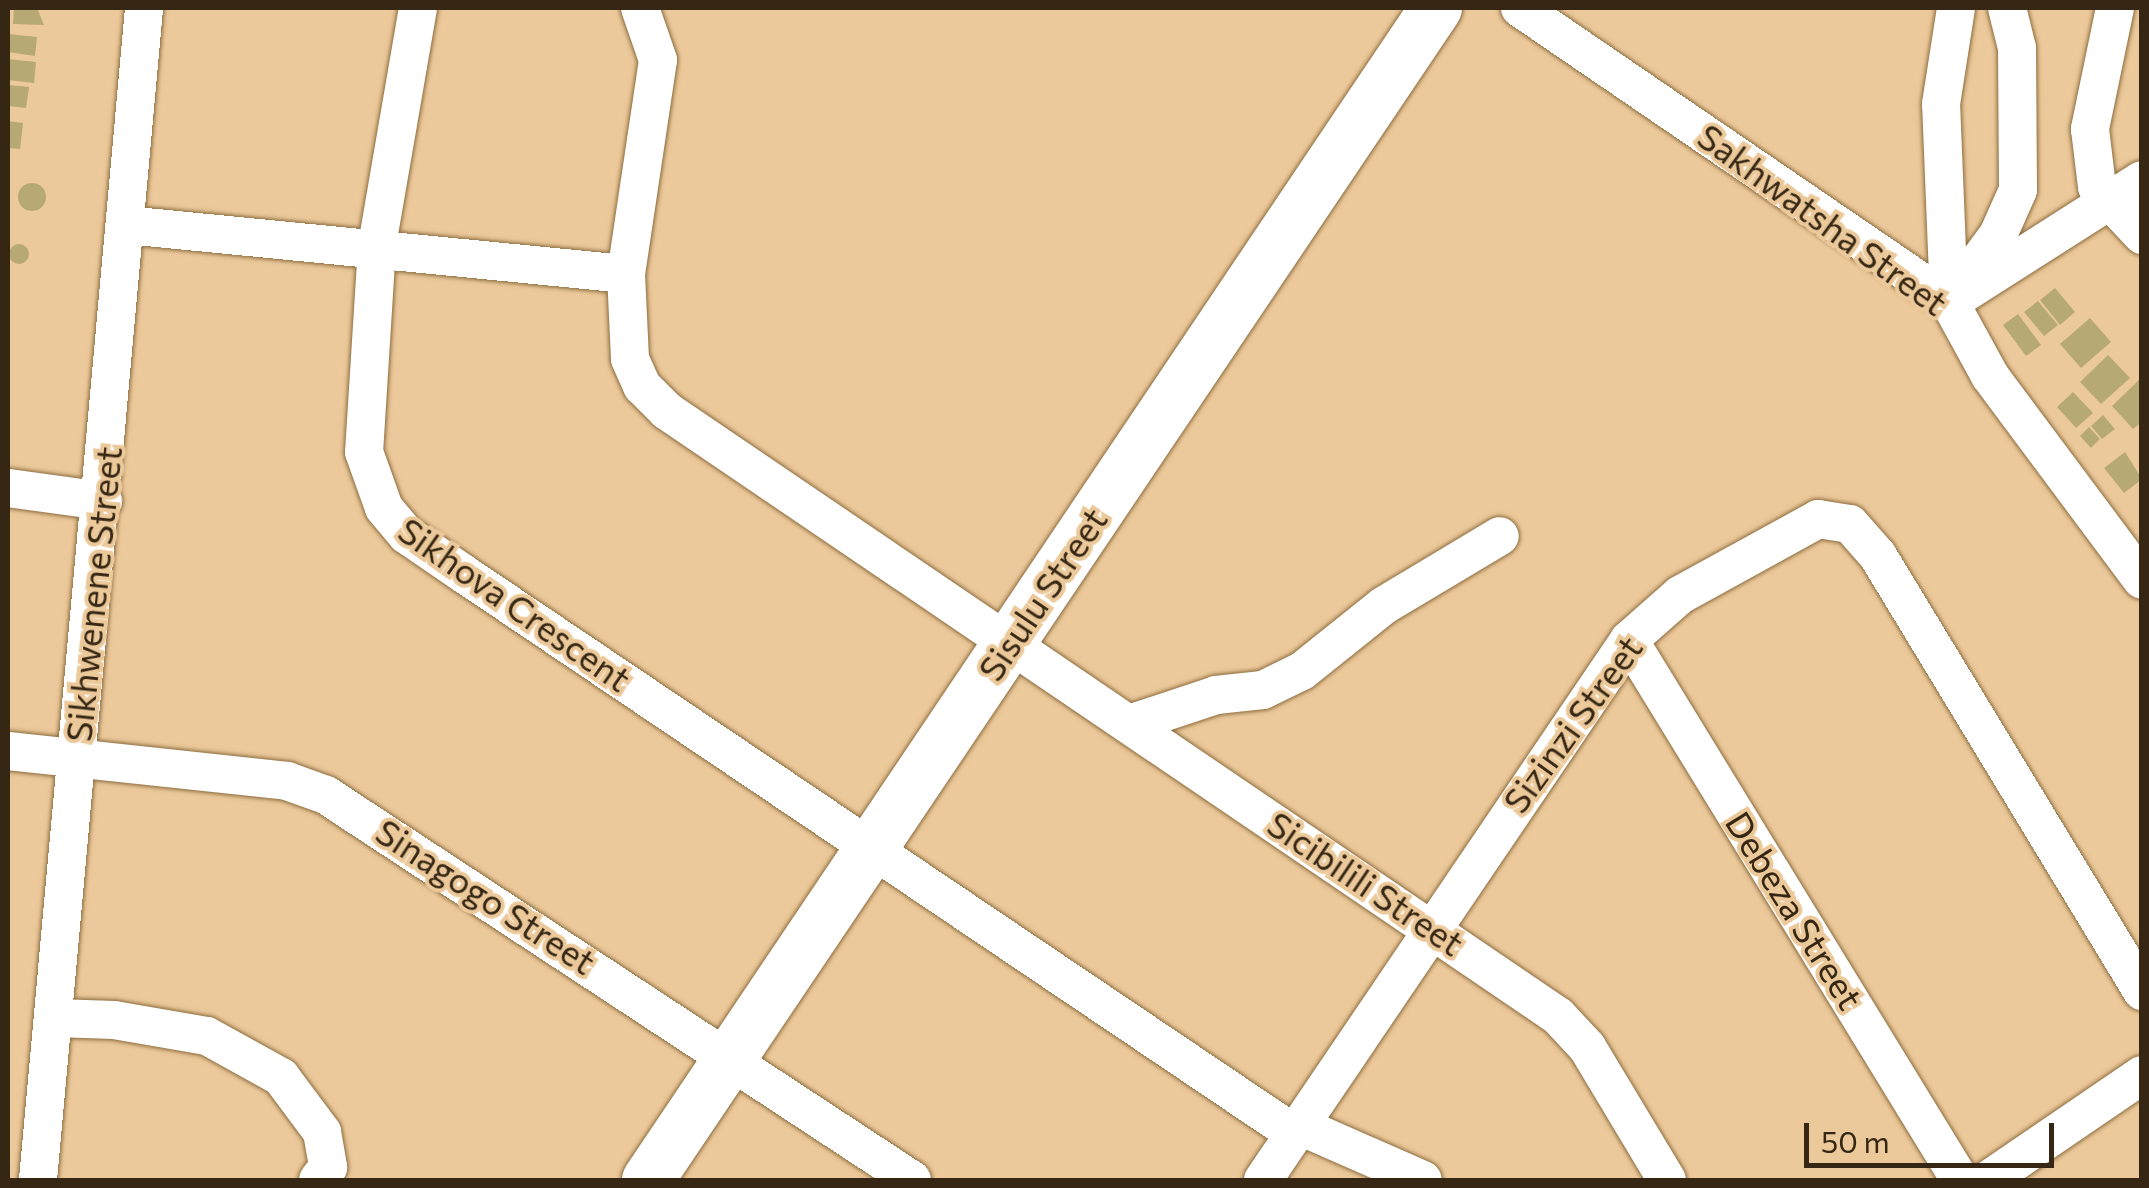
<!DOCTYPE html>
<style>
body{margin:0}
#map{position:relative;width:2149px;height:1188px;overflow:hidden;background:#ecc99a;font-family:Commissioner,sans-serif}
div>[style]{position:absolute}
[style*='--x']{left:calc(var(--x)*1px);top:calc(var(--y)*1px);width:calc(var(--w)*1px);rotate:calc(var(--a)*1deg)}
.building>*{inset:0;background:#b7a973}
.round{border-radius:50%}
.roads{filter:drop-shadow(0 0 2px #8d6d40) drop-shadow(0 0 2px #8d6d40)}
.street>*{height:38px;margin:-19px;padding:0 19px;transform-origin:19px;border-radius:19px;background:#fff}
.secondary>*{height:52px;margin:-26px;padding:0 26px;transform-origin:26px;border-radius:26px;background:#fff}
span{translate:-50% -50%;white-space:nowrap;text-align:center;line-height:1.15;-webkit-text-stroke:8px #ecc99a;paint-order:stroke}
.street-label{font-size:35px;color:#352714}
.frame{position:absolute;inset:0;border:10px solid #352714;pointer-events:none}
.scale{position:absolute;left:1804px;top:1123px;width:250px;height:45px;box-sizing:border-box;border:5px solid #352714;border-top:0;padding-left:12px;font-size:30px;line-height:35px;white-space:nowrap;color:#352714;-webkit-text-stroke:8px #ecc99a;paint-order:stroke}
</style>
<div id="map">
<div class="building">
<div style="clip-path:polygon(14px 8px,37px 8px,44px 25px,13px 24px)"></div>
<div style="clip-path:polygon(9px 34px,37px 37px,35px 56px,8px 52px)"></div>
<div style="clip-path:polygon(8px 59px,36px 62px,34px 83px,8px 80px)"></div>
<div style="clip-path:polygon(8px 85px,29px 87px,26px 108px,8px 106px)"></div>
<div style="clip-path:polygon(8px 121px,23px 123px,20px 149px,8px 148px)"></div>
<div class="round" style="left:18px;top:183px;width:28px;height:28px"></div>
<div class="round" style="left:9px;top:244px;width:20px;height:20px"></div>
<div style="clip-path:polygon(2055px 288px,2075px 312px,2060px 325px,2040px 300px)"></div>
<div style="clip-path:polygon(2038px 301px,2058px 325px,2044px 336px,2024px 312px)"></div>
<div style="clip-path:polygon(2018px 314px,2041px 345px,2026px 356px,2003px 325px)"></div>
<div style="clip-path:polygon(2090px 318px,2111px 342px,2081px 368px,2060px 344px)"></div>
<div style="clip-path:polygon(2108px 355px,2130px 378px,2101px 404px,2080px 382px)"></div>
<div style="clip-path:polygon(2142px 377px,2142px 422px,2133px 429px,2112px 406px)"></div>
<div style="clip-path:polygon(2073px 392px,2093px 413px,2076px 428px,2057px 407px)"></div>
<div style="clip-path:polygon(2103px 415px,2115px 429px,2102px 439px,2091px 426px)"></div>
<div style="clip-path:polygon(2089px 427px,2100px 439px,2091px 448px,2080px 436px)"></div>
<div style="clip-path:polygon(2125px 452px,2142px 479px,2124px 493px,2104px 468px)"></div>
</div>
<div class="roads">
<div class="street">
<div style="--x:418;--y:8;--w:242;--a:99.8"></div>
<div style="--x:377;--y:246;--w:206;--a:93.6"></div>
<div style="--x:364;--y:452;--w:59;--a:70.3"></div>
<div style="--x:384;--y:508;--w:35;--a:50"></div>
<div style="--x:407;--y:535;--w:69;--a:34.4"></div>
<div style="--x:464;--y:574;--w:1002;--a:33.98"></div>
<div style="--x:640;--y:8;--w:55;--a:70.9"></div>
<div style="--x:658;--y:60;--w:216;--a:98.5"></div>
<div style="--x:626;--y:274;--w:85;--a:87.3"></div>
<div style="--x:630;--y:359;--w:30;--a:66"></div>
<div style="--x:642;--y:386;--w:35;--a:45"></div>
<div style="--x:667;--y:411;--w:1077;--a:34.18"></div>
<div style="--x:1558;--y:1016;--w:42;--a:46.9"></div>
<div style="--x:1587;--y:1047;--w:155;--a:59"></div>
<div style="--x:1520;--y:8;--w:520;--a:34.33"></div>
<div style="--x:1949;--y:301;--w:85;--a:61.3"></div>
<div style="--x:1990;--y:376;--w:254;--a:53.3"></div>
<div style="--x:2115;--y:8;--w:124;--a:101.7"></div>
<div style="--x:2090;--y:129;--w:58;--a:83.1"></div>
<div style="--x:2097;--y:187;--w:66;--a:46.8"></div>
<div style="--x:126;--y:225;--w:502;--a:5.6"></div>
<div style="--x:1963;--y:294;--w:212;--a:-32.5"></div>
<div style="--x:1949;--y:301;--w:82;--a:-53.4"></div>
<div style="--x:1998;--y:235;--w:49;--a:-66"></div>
<div style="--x:2018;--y:190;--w:142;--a:-90.4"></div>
<div style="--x:2017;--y:48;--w:41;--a:-104"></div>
<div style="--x:1949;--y:301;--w:197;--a:-92.3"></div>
<div style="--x:1941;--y:104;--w:97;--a:-81.1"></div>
<div style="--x:8;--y:488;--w:96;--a:7.8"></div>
<div style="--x:1629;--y:640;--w:633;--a:58.49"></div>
<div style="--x:1129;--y:724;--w:92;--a:-18.4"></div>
<div style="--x:1216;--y:695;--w:47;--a:-6.1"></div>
<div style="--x:1263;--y:690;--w:43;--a:-26"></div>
<div style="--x:1302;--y:671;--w:104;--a:-38.7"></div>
<div style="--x:1383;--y:606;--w:136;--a:-30.9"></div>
<div style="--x:8;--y:751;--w:281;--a:6.1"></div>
<div style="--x:287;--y:781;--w:41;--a:19.7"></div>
<div style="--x:326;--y:795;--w:701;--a:33.3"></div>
<div style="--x:56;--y:1018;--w:58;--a:2"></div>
<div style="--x:114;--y:1020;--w:94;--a:9.8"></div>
<div style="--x:207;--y:1036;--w:85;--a:29"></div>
<div style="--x:281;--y:1077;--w:69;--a:53.3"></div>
<div style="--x:322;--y:1132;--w:36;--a:80"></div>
<div style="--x:328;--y:1167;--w:16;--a:128"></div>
<div style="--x:1300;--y:1126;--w:134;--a:23.7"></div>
<div style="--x:38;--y:1180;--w:1177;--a:-84.83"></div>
<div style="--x:1263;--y:1180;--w:652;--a:-55.87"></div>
<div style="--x:1629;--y:640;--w:68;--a:-41.4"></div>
<div style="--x:1680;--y:595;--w:158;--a:-28.8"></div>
<div style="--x:1818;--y:519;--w:32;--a:9"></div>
<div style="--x:1850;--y:524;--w:43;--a:48.8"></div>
<div style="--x:1878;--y:556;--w:509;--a:58.75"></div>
<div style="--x:1988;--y:1180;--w:186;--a:-34.3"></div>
</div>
<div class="secondary">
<div style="--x:648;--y:1180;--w:1412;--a:-56.08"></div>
</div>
</div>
<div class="street-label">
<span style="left:1823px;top:219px;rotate:36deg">Sakhwatsha Street</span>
<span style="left:93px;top:594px;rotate:-84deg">Sikhwenene Street</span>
<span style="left:1042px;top:594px;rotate:-56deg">Sisulu Street</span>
<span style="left:515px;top:604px;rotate:35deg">Sikhova Crescent</span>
<span style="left:1572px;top:724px;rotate:-54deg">Sizinzi Street</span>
<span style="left:1366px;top:883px;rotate:34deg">Sicibilili Street</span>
<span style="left:486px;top:896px;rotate:33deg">Sinagogo Street</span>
<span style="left:1795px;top:910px;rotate:58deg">Debeza Street</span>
</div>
<div class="frame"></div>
<div class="scale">50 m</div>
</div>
